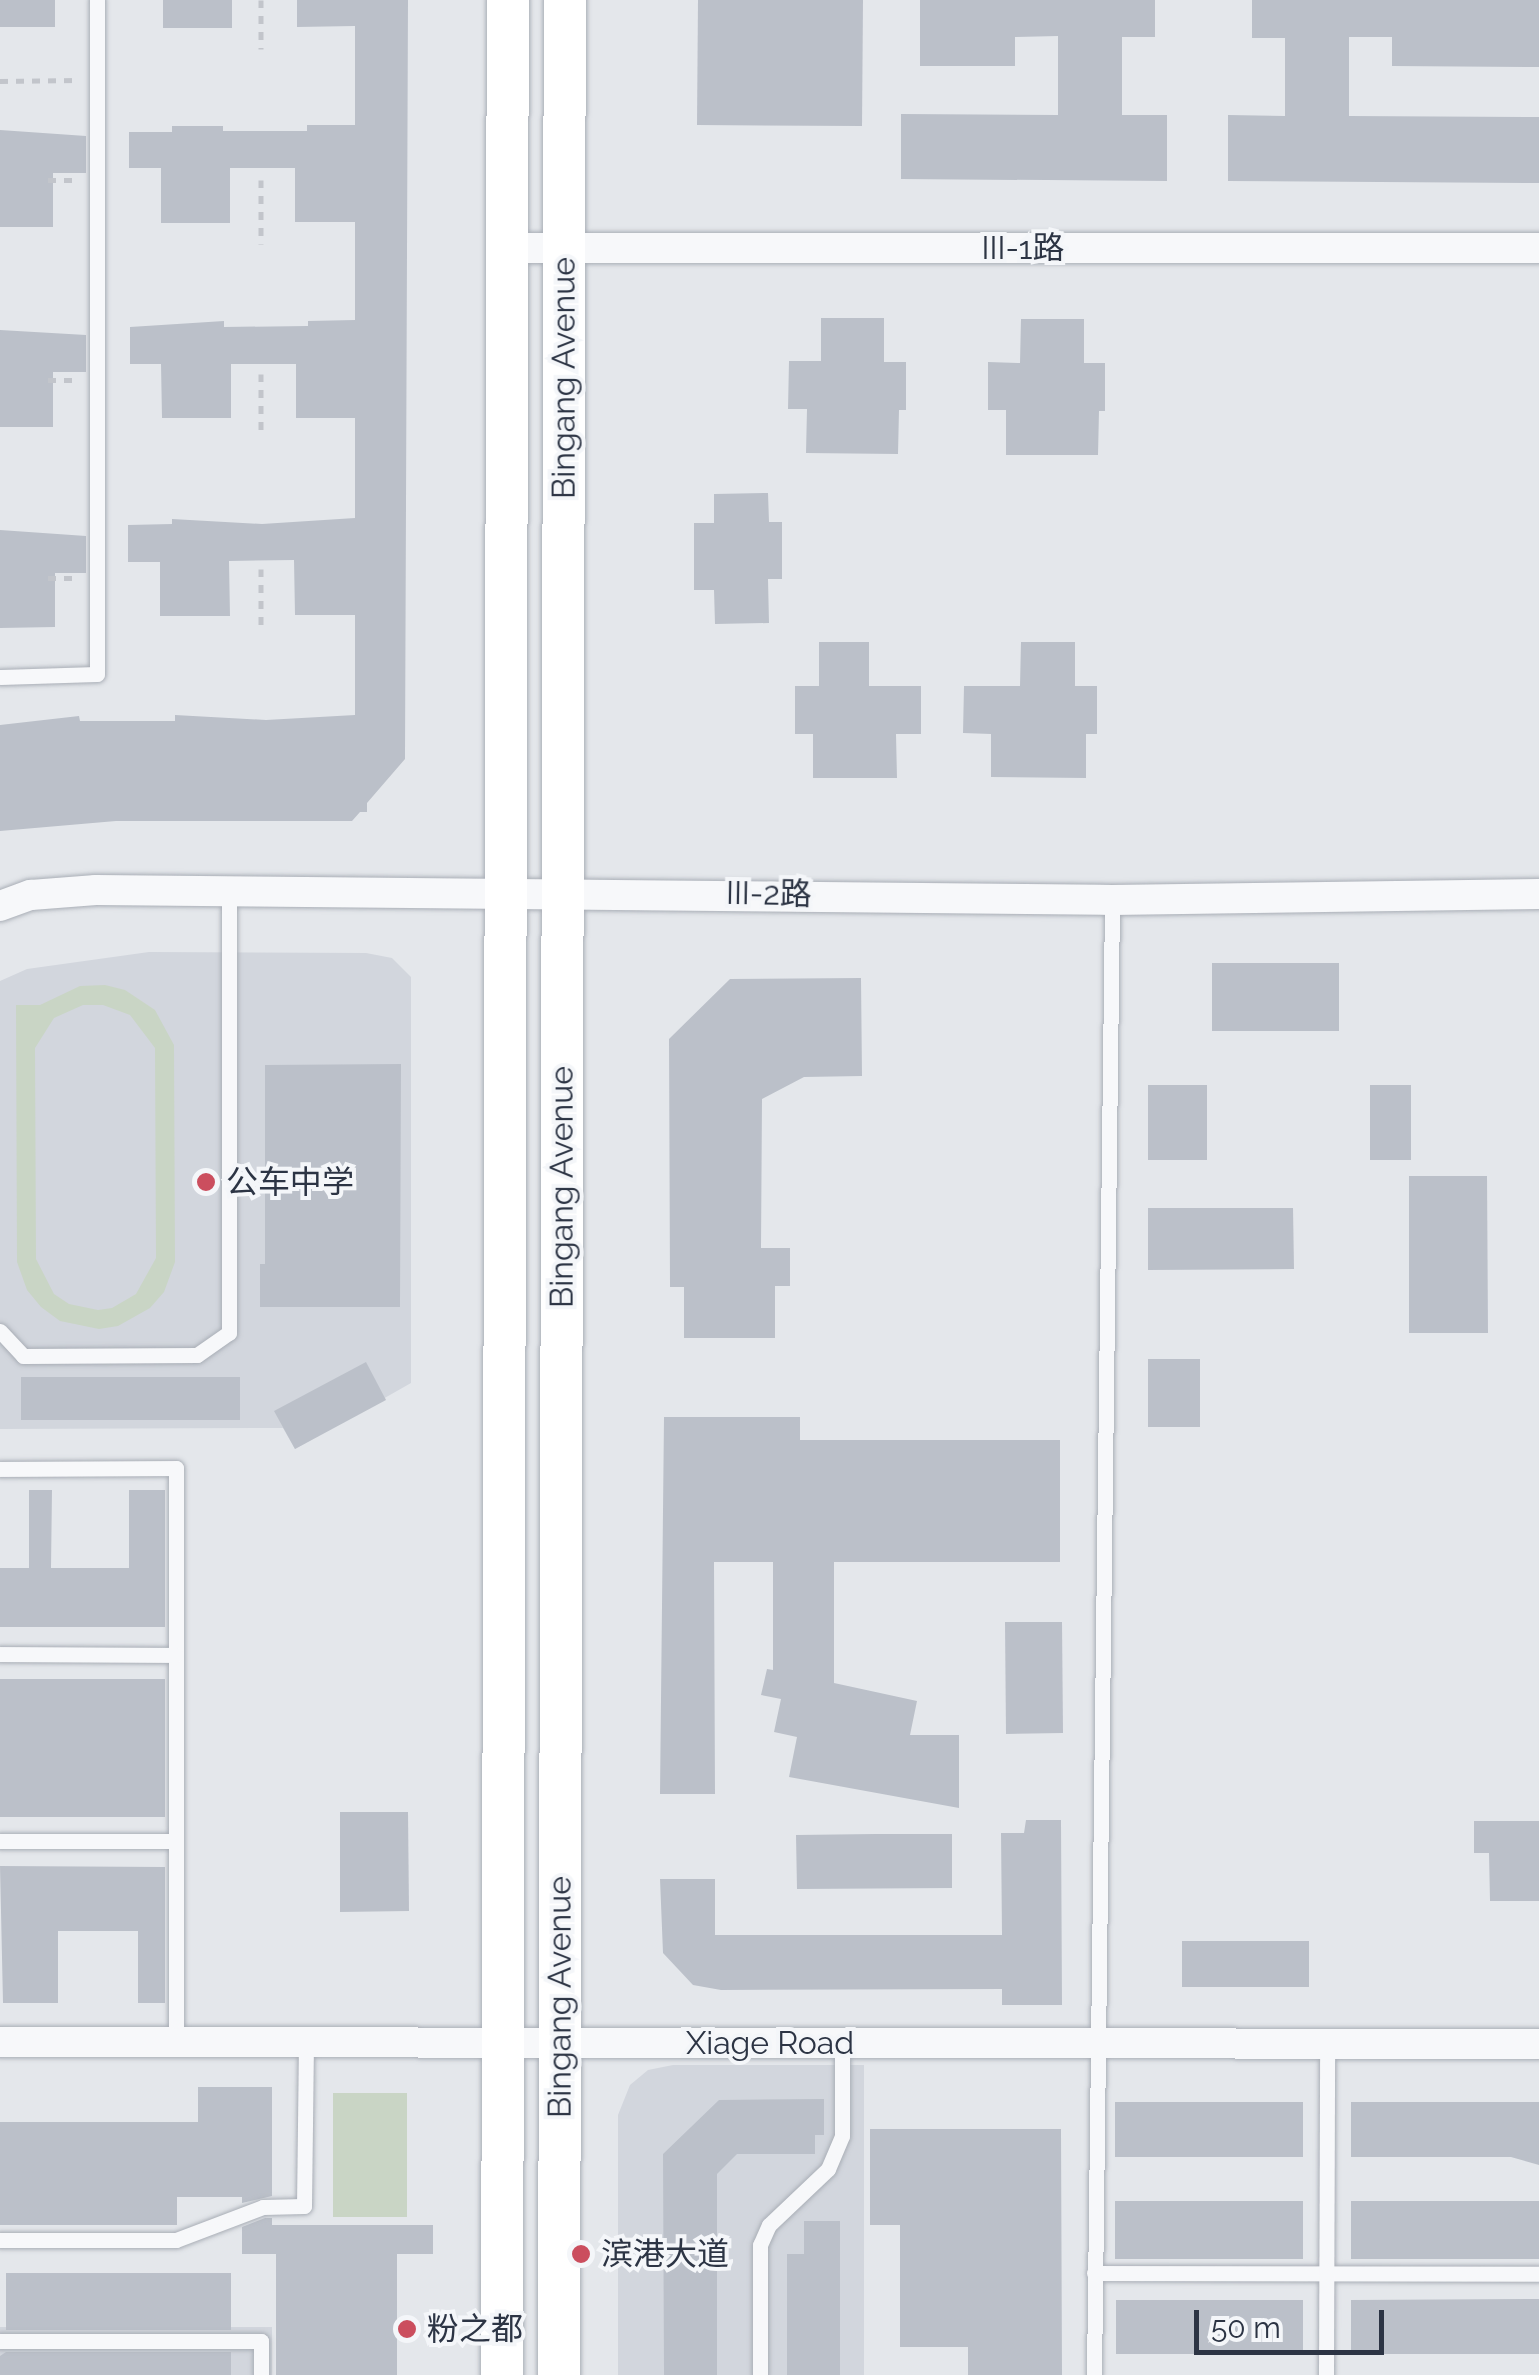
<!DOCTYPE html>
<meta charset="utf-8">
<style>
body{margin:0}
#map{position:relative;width:1539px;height:2375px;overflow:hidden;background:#e4e7eb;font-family:Raleway,"Noto Sans SC",sans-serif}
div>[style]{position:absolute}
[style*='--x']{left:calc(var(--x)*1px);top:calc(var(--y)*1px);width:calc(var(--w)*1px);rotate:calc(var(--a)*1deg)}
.built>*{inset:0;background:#d2d6dd}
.green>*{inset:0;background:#c9d5c5}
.building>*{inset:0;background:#bbc0c9}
.path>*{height:5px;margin-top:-2.5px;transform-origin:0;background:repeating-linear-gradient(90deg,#c2c5cb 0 8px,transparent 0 16px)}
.roads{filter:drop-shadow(0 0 2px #a9aeb6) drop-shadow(0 0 2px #a9aeb6)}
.service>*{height:15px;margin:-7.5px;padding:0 7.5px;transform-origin:7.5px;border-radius:7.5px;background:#f7f8fa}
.minor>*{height:30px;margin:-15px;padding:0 15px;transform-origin:15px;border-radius:15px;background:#f7f8fa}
.secondary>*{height:42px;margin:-21px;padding:0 21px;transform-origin:21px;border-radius:21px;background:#fff}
.dots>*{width:28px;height:28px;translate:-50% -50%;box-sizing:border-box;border:5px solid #f4f6f9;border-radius:50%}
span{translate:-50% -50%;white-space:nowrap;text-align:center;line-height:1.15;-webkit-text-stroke:8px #f4f6f9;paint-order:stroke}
.street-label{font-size:32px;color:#2c3444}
.poi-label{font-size:32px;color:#2c3444}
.left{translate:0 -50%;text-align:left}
.scale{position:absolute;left:1194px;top:2310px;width:190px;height:45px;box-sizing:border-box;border:5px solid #2c3444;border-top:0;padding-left:12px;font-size:30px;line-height:35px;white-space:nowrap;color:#2c3444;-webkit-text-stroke:8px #f4f6f9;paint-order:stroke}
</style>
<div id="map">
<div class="built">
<div style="clip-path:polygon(149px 952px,366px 953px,392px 958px,411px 977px,411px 1383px,295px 1449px,283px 1428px,0 1429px,0 981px,27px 969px)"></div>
<div style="clip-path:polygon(673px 2065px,864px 2065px,864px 2375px,618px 2375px,618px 2115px,630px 2085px,648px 2070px)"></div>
<div style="clip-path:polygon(0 2327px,272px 2327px,272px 2375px,0 2375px)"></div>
</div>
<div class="green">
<div style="clip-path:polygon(evenodd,105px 985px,125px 990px,155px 1010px,174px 1045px,175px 1262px,164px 1292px,150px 1308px,118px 1326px,99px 1329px,60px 1321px,41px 1307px,27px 1290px,17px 1262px,16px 1005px,40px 1005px,80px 986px,105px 985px,83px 1005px,103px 1005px,130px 1015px,155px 1048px,156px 1258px,136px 1294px,112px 1308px,98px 1310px,69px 1304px,54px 1294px,36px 1259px,35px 1048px,54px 1018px,83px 1005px)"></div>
<div style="clip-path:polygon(333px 2093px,407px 2093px,407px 2217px,333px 2217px)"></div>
</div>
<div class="building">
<div style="clip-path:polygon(0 0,55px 0,55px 27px,0 27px)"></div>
<div style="clip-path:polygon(163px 0,232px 0,232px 28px,163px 28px)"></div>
<div style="clip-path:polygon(297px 0,408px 0,405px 759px,367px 803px,367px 812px,360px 812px,352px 821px,116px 821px,0 831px,0 725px,79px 716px,80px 721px,175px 721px,175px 715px,266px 720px,355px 715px,355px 615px,295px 615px,294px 560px,229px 561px,230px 616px,160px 616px,160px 562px,128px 562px,128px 525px,172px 524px,172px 519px,262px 524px,355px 518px,355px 418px,296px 418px,296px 364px,231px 364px,231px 418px,162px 418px,161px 364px,130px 364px,130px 327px,224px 321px,224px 327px,308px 326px,308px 321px,355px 320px,355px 222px,295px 222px,295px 168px,230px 168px,230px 223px,161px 223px,161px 168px,129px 168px,129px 132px,172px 132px,172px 126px,223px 126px,223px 131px,307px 131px,307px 125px,355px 125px,355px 26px,297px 27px)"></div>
<div style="clip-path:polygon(698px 0,863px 0,862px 126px,697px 125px)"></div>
<div style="clip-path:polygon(920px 0,1155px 0,1155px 37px,1122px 37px,1122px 115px,1167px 115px,1167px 181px,901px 179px,901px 114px,1058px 115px,1058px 36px,1015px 37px,1015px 66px,920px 66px)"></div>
<div style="clip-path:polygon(1252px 0,1539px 0,1539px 67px,1392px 66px,1392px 37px,1349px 37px,1349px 116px,1539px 117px,1539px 183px,1228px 181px,1228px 115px,1285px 116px,1285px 38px,1252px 38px)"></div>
<div style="clip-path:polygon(0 130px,86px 136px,86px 173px,53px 173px,53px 227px,0 227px)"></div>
<div style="clip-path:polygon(821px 318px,884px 318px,884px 362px,906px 362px,906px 410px,899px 410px,898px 454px,806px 453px,807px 409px,788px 409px,789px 361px,821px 361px)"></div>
<div style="clip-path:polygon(1021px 319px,1084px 319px,1084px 363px,1105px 363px,1105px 411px,1099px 411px,1098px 455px,1006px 455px,1006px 410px,988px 410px,988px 362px,1020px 363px)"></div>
<div style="clip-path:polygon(0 330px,86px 335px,86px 372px,53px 372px,53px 427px,0 427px)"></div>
<div style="clip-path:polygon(768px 493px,769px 522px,782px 522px,782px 579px,768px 579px,769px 623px,715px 624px,714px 590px,694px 590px,694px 523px,714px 523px,714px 494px)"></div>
<div style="clip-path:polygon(0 530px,86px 536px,86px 573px,55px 573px,55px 627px,0 628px)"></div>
<div style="clip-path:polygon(819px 642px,869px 642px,869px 686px,921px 686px,921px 734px,896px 734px,897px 778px,813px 778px,813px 734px,795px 734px,795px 686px,819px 686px)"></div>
<div style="clip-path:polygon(1021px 642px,1075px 642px,1075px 686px,1097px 686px,1097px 734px,1086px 734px,1086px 778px,991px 777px,991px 734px,963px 733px,964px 686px,1020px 686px)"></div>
<div style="clip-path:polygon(1212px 963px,1339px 963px,1339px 1031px,1212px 1031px)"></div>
<div style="clip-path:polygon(861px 978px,862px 1076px,804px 1077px,762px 1099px,761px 1248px,790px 1248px,790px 1286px,775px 1286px,775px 1338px,684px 1338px,684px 1287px,670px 1287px,669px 1039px,730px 979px)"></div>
<div style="clip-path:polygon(401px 1064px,400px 1307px,260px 1307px,260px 1264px,265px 1264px,265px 1065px)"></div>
<div style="clip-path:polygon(1148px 1085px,1207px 1085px,1207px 1160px,1148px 1160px)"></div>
<div style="clip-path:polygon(1370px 1085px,1411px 1085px,1411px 1160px,1370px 1160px)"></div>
<div style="clip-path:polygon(1409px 1176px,1487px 1176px,1488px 1333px,1409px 1333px)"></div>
<div style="clip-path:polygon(1148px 1208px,1293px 1208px,1294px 1269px,1148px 1270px)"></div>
<div style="clip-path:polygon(1148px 1359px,1200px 1359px,1200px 1427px,1148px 1427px)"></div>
<div style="clip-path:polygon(366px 1362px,386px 1400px,295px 1449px,274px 1411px)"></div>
<div style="clip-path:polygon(21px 1377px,240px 1377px,240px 1420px,21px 1420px)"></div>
<div style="clip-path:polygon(664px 1417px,800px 1417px,800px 1440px,1060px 1440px,1060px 1562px,834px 1562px,834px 1683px,917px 1701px,910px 1735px,959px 1735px,959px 1808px,789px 1777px,797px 1737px,774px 1732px,781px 1699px,761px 1695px,767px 1669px,773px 1670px,773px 1562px,714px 1562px,715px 1794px,660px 1794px)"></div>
<div style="clip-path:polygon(29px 1490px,52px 1490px,51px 1568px,129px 1568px,129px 1490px,165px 1490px,165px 1627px,0 1627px,0 1568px,29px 1568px)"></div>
<div style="clip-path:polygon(1005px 1622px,1062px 1622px,1063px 1733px,1006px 1734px)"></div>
<div style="clip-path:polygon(0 1679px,165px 1679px,165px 1817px,0 1817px)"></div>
<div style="clip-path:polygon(340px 1812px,408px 1812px,409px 1911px,340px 1912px)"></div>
<div style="clip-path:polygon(1026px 1820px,1061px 1820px,1062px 2005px,1002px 2005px,1002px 1989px,721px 1990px,693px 1985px,663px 1953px,660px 1879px,715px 1879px,715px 1935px,1002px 1935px,1001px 1833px,1024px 1833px)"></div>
<div style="clip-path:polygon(1474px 1821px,1539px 1821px,1539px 1901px,1490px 1901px,1489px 1853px,1474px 1853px)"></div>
<div style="clip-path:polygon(875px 1834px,952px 1834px,952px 1888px,797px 1889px,796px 1835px)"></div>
<div style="clip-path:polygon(0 1866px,165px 1867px,165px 2003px,138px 2003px,138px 1931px,58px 1931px,58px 2003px,3px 2003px)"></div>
<div style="clip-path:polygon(1182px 1941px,1309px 1941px,1309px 1987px,1182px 1987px)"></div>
<div style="clip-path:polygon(198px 2087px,272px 2087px,272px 2196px,242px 2203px,242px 2197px,177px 2197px,177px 2225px,0 2225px,0 2122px,198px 2122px)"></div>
<div style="clip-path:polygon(824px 2099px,824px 2135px,815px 2135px,815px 2154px,737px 2154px,717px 2174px,717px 2375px,664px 2375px,663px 2154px,719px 2100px)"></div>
<div style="clip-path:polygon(1115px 2102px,1303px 2102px,1303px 2157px,1115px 2157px)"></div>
<div style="clip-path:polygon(1351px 2102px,1539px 2102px,1539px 2165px,1511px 2157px,1351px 2157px)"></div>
<div style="clip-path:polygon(870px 2129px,1061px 2129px,1062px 2375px,968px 2375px,968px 2347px,900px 2347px,900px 2225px,870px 2225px)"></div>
<div style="clip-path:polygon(1115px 2201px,1303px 2201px,1303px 2259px,1115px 2259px)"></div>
<div style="clip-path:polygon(1351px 2201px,1539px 2201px,1539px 2259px,1351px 2259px)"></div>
<div style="clip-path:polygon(265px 2218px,272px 2218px,272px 2225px,433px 2225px,433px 2254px,397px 2254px,397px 2375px,276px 2375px,276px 2254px,242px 2254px,242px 2227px)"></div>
<div style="clip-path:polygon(804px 2221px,840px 2221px,840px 2375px,787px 2375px,787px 2254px,804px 2254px)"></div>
<div style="clip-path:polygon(6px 2273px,231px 2273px,231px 2330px,6px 2330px)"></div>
<div style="clip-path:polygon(1539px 2299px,1539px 2354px,1351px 2354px,1351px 2300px)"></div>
<div style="clip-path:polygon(1116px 2300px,1303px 2300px,1303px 2354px,1116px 2354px)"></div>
<div style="clip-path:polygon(6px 2352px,231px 2352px,231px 2375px,0 2375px,0 2356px)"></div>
</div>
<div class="path">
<div style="--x:261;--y:0;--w:49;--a:90"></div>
<div style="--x:0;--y:81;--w:79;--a:-0.7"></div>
<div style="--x:48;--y:180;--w:32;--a:0"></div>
<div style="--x:261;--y:180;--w:64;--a:90"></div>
<div style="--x:261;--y:374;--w:56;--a:90"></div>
<div style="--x:48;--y:380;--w:32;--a:0"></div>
<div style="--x:261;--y:569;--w:63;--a:90"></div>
<div style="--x:48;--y:578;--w:32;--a:0"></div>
</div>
<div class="roads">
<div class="service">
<div style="--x:0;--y:677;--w:97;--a:-1.8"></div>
<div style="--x:97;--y:674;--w:674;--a:-90"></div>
<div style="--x:0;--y:1331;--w:34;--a:47"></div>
<div style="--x:23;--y:1356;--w:174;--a:-0.3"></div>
<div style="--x:197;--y:1355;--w:39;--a:-35"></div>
<div style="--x:229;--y:1333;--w:442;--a:-90"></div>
<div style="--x:0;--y:1469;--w:176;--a:-0.3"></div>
<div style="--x:176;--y:1468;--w:574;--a:90"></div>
<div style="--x:0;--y:1654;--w:176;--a:0.3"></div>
<div style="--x:0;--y:1841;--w:176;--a:0"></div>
<div style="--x:0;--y:2240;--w:176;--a:0"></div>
<div style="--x:176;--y:2240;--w:93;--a:-20.8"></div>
<div style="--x:263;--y:2207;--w:41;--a:-1.4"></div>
<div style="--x:304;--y:2206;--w:164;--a:-89.3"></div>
<div style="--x:1094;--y:2273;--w:445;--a:0.1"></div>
<div style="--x:0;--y:2341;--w:261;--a:0"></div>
<div style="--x:261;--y:2341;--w:34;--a:90"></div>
<div style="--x:760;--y:2375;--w:130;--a:-90"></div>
<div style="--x:760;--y:2245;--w:22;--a:-66"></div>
<div style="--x:769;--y:2225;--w:81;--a:-43.5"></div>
<div style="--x:828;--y:2169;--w:36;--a:-67"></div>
<div style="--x:842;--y:2136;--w:93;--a:-90"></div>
<div style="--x:1094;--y:2375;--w:1475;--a:-89.3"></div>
<div style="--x:1326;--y:2375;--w:331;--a:-89.8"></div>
</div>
<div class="minor">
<div style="--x:507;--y:248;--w:1032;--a:0"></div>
<div style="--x:0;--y:906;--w:33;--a:-20"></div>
<div style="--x:31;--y:895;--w:65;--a:-4.4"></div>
<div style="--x:96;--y:890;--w:1016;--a:0.56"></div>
<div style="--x:1112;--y:900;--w:427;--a:-0.8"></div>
<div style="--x:0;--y:2042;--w:1539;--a:0.07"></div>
</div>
<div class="secondary">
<div style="--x:502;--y:2375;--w:2375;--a:-89.86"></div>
<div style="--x:559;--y:2375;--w:2375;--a:-89.86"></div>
</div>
</div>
<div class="dots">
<div style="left:206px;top:1182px;background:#cb4e5e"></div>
<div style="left:581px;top:2254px;background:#cb4e5e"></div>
<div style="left:407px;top:2329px;background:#cb4e5e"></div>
</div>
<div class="street-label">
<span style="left:1023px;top:248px">III-1路</span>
<span style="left:564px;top:378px;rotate:-90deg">Bingang Avenue</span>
<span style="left:769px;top:894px;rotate:1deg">III-2路</span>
<span style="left:562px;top:1187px;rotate:-90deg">Bingang Avenue</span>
<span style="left:560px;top:1997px;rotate:-90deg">Bingang Avenue</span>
<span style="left:770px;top:2043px">Xiage Road</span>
</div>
<div class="poi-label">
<span class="left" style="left:226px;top:1182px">公车中学</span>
<span class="left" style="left:601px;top:2254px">滨港大道</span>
<span class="left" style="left:427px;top:2329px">粉之都</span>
</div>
<div class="scale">50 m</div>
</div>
